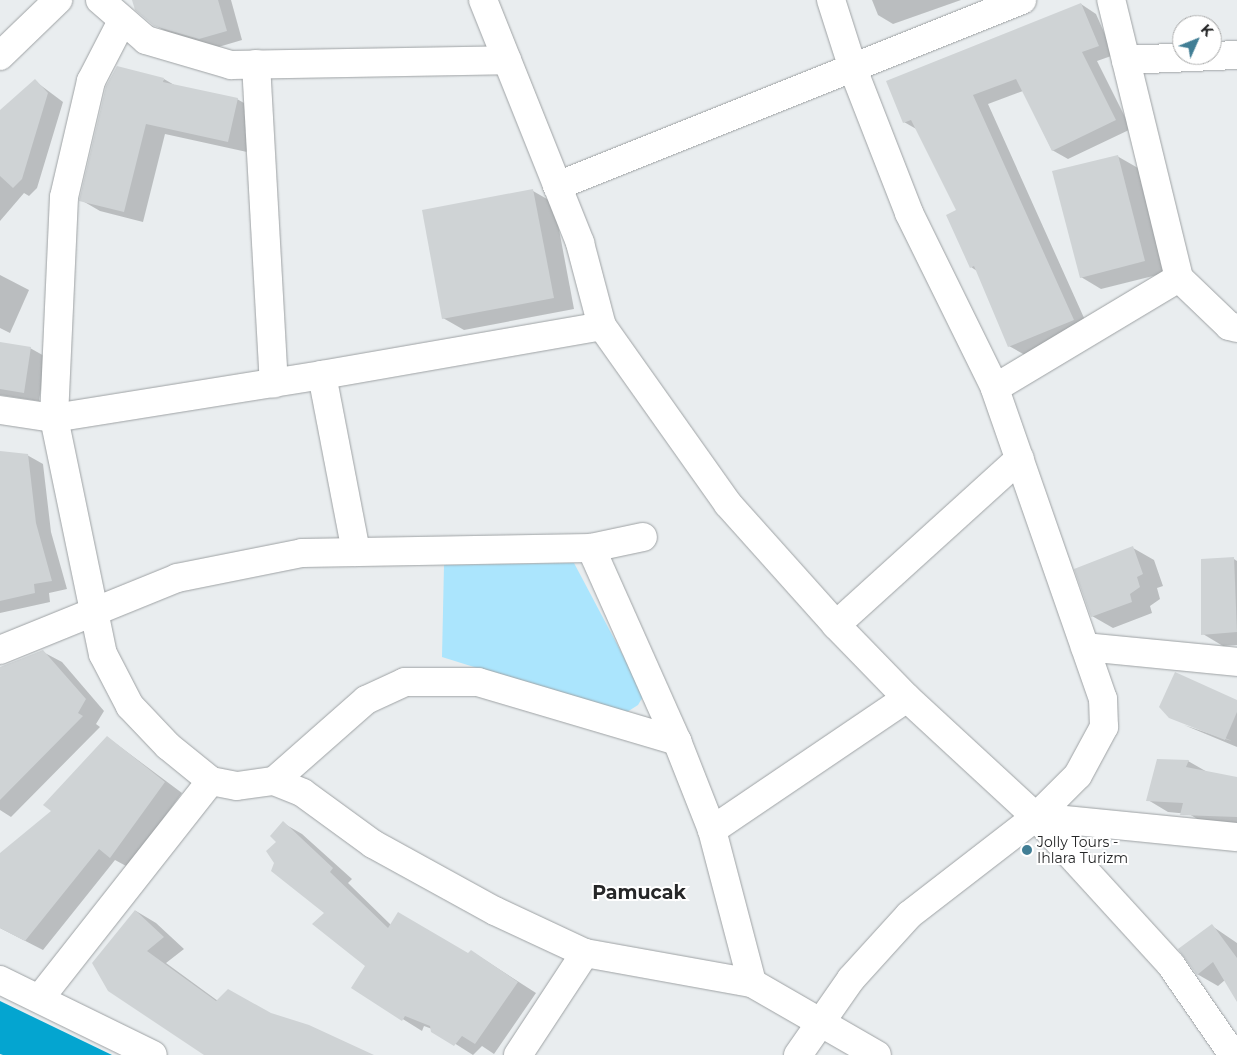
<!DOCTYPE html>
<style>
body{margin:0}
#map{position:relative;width:1237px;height:1055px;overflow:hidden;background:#e9edef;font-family:Montserrat,sans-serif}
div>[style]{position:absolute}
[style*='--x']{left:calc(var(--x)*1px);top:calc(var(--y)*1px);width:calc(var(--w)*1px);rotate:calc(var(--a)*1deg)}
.green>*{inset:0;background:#abe5fd}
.water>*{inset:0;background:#04a5d0}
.shadow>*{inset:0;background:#0003}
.building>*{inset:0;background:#cfd3d5}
.roads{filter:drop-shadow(0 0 1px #9ea2a4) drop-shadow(0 0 1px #9ea2a4)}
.minor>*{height:28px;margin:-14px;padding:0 14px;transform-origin:14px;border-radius:14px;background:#fff}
.major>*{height:28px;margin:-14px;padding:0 14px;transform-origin:14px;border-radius:14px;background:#fff}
.dots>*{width:14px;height:14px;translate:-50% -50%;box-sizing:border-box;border:2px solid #fff;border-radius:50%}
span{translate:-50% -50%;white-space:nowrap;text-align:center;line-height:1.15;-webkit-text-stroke:4px #fff;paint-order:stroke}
.poi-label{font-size:14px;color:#262728}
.left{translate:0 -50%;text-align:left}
.district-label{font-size:19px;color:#262728;font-weight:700}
.north{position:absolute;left:1172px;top:15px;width:50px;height:50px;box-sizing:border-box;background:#fff;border:1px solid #a8a9a9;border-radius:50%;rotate:46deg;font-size:14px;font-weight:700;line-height:20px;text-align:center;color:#262728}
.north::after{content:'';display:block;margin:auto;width:18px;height:22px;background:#417e95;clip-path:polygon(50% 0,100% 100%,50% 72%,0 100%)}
</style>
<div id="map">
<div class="green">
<div style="clip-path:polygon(574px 563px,644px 695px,638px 705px,627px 712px,618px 712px,442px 657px,444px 565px)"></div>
</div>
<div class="water">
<div style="clip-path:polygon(0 1001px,112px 1055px,3px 1055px,0 1054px)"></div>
</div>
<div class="shadow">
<div style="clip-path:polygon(134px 0,231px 0,242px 40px,215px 48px,171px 34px,154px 25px)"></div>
<div style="clip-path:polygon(872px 0,961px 0,893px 24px,878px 15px)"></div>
<div style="clip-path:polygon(1081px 4px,1096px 14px,1114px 55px,1097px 61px,1131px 129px,1068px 159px,1052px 150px,1023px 91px,988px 104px,1089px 329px,1025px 355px,1009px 346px,977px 271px,971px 267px,958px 211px,918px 130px,904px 122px)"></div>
<div style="clip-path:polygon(164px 79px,176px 86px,237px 99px,256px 110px,247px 152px,165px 134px,143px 222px,100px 211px,81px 200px)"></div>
<div style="clip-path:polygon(35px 81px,63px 102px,37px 188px,29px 196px,24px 193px,0 221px,0 112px)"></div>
<div style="clip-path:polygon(1117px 156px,1138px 168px,1165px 273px,1101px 289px,1081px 277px)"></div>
<div style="clip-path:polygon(533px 191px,554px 203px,574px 309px,464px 330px,443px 318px)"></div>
<div style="clip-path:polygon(0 275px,29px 290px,10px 333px,0 328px)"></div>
<div style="clip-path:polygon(0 343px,30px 348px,46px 357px,39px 401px,0 395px)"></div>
<div style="clip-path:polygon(0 452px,27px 455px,43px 464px,51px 532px,67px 589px,49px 593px,50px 602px,0 613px)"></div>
<div style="clip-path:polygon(1133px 548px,1154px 560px,1163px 586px,1157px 588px,1160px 599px,1150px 606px,1152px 613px,1113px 628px,1092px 616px)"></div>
<div style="clip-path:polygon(1234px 559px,1237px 561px,1237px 645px,1223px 646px,1203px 634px)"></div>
<div style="clip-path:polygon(43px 652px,62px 662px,104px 711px,96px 724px,100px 727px,11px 817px,0 810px,0 668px)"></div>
<div style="clip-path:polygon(1237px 701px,1237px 747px,1184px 725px,1232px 741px,1170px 717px)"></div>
<div style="clip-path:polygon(107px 737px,182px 793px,128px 867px,115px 860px,43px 950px,0 928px,0 855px,53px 811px)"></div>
<div style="clip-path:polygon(1188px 761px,1209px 773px,1237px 778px,1237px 827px,1209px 826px,1189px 814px,1168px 812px,1148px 800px)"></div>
<div style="clip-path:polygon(283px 823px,302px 834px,352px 879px,348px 883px,391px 925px,469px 955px,471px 951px,536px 993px,494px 1054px,482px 1046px,473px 1055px,432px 1029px,424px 1026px,422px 1031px,353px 988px,367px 965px,326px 913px,275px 863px)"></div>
<div style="clip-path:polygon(136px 911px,156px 923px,184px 949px,166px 963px,218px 1001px,270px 1015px,369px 1055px,207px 1055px,109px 990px)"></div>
<div style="clip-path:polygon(1212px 926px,1237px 943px,1237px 1000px,1225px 980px,1218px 986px,1197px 974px)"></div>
</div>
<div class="building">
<div style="clip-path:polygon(132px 0,218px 0,227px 31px,199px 39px,154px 26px,135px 10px)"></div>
<div style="clip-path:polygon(1081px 3px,1099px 46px,1082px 52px,1116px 120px,1052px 151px,1016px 79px,973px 95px,1074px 320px,1008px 347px,974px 266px,970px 268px,946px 215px,956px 210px,911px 120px,903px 123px,886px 81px)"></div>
<div style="clip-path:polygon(117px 66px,164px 78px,163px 82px,238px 98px,228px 142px,146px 124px,124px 212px,79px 201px,106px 86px)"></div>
<div style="clip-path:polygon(35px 79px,48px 93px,22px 179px,13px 188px,0 176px,0 110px)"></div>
<div style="clip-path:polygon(1118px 155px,1145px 261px,1080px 278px,1052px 171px)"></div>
<div style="clip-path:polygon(533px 189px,554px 298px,442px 319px,422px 210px)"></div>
<div style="clip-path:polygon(0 342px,31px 347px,24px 393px,0 389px)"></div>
<div style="clip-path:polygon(0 451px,28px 454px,36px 523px,52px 581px,34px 584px,35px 593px,0 601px)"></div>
<div style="clip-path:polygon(1133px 546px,1143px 574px,1137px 577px,1140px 587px,1130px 594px,1132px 602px,1091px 617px,1074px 569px)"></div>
<div style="clip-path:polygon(1234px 557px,1237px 632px,1201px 635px,1201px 559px)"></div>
<div style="clip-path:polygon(43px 650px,86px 699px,78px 713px,83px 716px,0 800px,0 667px)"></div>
<div style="clip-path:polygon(1175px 672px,1237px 700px,1237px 712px,1225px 740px,1169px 718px,1159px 707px)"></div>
<div style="clip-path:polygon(107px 736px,165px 782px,110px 858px,99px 849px,25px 941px,0 928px,0 853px,51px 811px,43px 805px)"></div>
<div style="clip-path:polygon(1157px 759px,1189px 760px,1186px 767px,1237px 777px,1237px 817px,1180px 815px,1183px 803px,1146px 801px)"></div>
<div style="clip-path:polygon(283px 821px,333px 868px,330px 872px,388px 928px,398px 912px,468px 953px,471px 950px,518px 982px,475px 1044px,462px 1036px,454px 1046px,431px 1032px,430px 1026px,405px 1016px,402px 1021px,351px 988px,365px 966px,312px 924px,324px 913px,271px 871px,274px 863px,266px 851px,276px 842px,270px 836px)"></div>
<div style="clip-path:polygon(135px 910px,164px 937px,147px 951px,216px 1001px,228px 989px,271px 1013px,309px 1025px,374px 1055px,204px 1055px,108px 991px,92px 963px)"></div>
<div style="clip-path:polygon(1212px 924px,1237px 958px,1237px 1002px,1213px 962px,1197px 975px,1178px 949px)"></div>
</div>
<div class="roads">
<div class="minor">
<div style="--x:100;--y:0;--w:61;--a:41"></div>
<div style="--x:146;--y:40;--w:89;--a:16.4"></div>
<div style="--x:231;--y:65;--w:276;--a:-1"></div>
<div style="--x:831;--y:0;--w:72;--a:72.3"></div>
<div style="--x:853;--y:69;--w:155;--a:68.7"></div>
<div style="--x:909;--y:213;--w:195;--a:63.8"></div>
<div style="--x:995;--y:388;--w:214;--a:-30.9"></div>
<div style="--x:1179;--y:278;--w:286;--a:-103.7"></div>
<div style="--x:122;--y:21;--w:68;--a:117.3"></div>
<div style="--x:91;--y:81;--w:119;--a:103.1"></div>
<div style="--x:64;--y:197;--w:221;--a:92.6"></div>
<div style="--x:54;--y:418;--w:241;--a:78.3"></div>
<div style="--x:103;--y:654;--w:59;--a:62.6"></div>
<div style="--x:130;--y:706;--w:55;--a:46.5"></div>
<div style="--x:168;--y:746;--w:55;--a:39.1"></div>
<div style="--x:211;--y:781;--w:26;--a:11"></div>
<div style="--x:237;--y:786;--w:37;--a:-8"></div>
<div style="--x:274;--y:781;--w:31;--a:22"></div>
<div style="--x:303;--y:793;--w:87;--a:36.1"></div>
<div style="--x:373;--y:844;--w:139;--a:28.8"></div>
<div style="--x:495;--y:911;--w:99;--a:25"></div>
<div style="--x:585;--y:953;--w:170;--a:10.2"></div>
<div style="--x:752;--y:983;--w:144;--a:29.9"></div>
<div style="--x:0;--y:56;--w:81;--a:-44"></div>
<div style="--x:1126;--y:60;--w:111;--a:-2.6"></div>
<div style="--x:256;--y:64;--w:320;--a:86.8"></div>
<div style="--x:557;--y:186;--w:501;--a:-21.8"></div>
<div style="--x:1179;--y:278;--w:69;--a:43.8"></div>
<div style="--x:1229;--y:326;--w:8;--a:14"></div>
<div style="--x:322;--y:375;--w:180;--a:79.1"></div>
<div style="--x:0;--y:410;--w:55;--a:8.4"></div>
<div style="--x:54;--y:418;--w:271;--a:-9.1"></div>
<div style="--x:322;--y:375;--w:284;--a:-9.9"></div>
<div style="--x:591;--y:548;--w:211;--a:66"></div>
<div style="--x:677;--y:741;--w:96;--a:68.5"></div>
<div style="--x:712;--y:830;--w:158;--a:75.3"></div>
<div style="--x:836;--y:625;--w:248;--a:-42.2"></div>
<div style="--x:1085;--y:647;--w:153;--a:5.6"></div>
<div style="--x:0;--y:650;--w:191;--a:-22.1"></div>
<div style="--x:177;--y:578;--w:127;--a:-11.3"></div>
<div style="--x:302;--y:553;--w:289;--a:-1"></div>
<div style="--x:591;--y:548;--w:53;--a:-11.9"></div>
<div style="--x:274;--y:781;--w:123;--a:-41.4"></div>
<div style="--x:366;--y:700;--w:43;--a:-24.8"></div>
<div style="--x:405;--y:682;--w:73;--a:0"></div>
<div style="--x:478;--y:682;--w:208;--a:16.5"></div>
<div style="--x:1036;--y:817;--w:202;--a:5.7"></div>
<div style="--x:712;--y:830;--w:235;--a:-34.1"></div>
<div style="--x:0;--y:980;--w:170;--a:26.1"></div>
<div style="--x:40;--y:998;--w:276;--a:-51.8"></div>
<div style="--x:518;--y:1055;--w:122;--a:-56.7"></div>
<div style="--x:798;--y:1055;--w:93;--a:-55.1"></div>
<div style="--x:851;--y:979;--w:86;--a:-47.8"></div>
<div style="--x:909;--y:915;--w:160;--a:-37.7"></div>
<div style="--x:1036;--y:817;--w:59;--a:-45"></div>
<div style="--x:1078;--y:775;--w:55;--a:-61.6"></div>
<div style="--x:1104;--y:727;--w:28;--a:-92"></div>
<div style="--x:1103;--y:699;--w:329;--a:-109.2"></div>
</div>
<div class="major">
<div style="--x:483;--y:0;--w:262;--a:68.2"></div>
<div style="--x:580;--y:243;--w:86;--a:75.2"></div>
<div style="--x:602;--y:326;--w:218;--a:54.7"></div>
<div style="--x:728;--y:504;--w:162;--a:48.2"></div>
<div style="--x:836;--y:625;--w:102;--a:45.8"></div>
<div style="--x:907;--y:698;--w:176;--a:42.7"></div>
<div style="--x:1036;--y:817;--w:200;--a:47.6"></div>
<div style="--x:1171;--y:965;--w:109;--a:55.4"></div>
</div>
</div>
<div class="dots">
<div style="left:1027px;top:850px;background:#417e95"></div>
</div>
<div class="poi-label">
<span class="left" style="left:1037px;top:850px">Jolly Tours -<br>Ihlara Turizm</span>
</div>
<div class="district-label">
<span style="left:639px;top:893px">Pamucak</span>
</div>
<div class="north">K</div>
</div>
